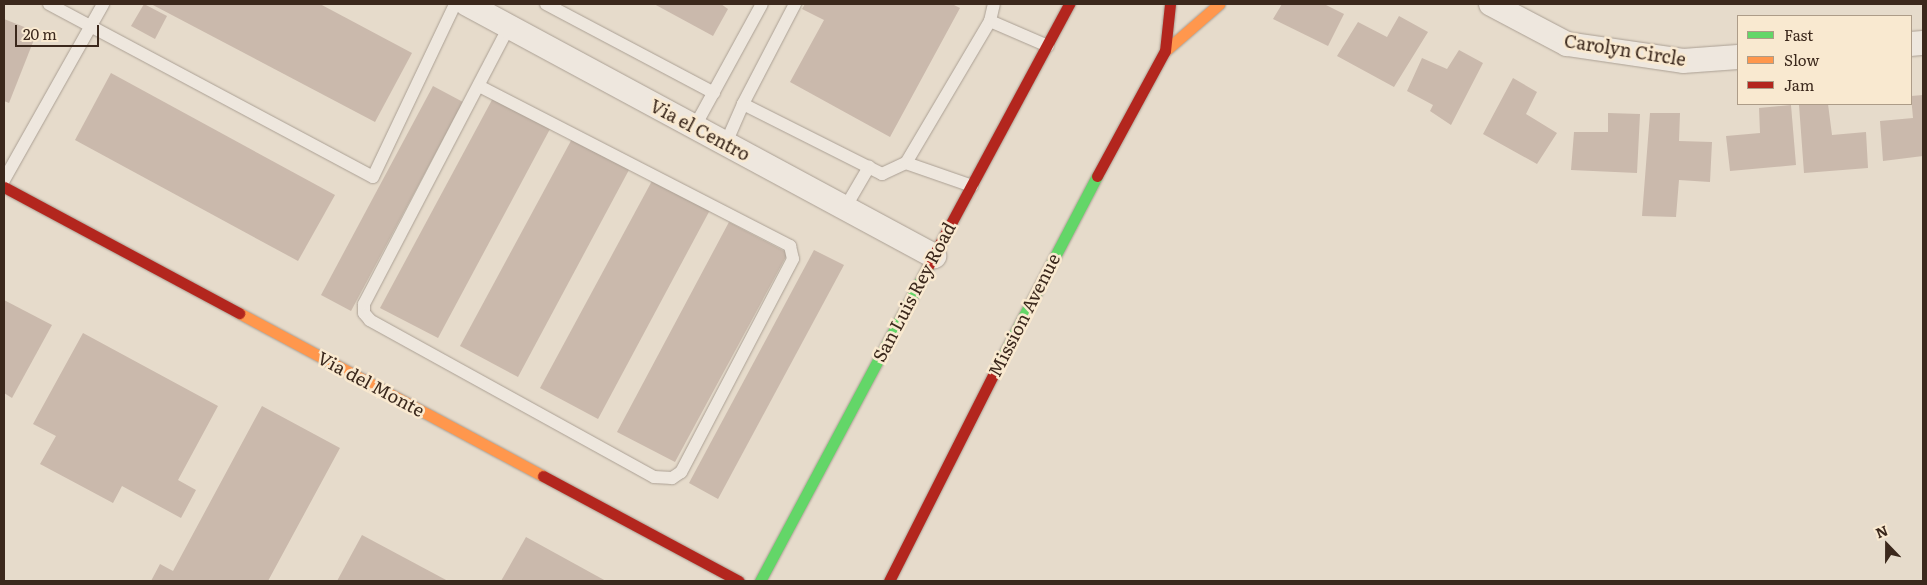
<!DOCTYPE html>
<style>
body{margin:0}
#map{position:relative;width:1927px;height:585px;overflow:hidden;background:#e6dbcb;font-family:Literata,serif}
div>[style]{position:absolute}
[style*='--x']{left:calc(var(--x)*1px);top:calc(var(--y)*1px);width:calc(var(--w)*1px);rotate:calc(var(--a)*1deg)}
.building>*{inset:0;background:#cab9ac}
.roads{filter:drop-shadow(0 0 1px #aba094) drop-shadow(0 0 1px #aba094)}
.lane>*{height:12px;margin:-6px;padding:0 6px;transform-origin:6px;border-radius:6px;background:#eee7de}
.street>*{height:24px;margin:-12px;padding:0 12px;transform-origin:12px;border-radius:12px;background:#eee7de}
.fast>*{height:11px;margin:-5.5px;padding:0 5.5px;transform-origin:5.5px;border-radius:5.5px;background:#63d668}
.slow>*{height:11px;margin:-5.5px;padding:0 5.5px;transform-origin:5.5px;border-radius:5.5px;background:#ff974d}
.jam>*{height:11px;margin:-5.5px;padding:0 5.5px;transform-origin:5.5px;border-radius:5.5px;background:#b3261e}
span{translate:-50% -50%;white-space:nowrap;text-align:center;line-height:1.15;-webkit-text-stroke:5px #f9e9d0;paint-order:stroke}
.street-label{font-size:18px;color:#3b281c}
.frame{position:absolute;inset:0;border:5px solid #3b281c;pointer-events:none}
.legend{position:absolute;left:1737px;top:15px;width:175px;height:90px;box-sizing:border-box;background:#f9e9d0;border:1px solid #ad9c88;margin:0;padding:6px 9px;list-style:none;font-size:15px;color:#3b281c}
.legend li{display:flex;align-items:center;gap:10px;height:25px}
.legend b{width:25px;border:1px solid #ad9c88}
.north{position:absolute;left:1862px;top:520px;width:50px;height:50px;-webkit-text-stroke:4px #f9e9d0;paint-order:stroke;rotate:338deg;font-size:14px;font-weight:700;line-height:20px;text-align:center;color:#3b281c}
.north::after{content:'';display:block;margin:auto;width:18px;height:22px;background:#3b281c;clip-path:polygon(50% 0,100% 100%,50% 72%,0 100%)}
.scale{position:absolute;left:15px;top:25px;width:84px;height:22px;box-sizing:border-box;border:2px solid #3b281c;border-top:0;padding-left:6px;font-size:15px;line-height:18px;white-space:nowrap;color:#3b281c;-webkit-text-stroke:4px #f9e9d0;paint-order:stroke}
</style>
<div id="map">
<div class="building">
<div style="clip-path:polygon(144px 4px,167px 16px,155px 39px,131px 26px)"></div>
<div style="clip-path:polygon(151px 4px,320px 4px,412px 53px,375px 122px)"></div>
<div style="clip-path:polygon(654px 4px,721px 4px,728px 9px,713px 36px)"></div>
<div style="clip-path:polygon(805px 4px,952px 4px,960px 8px,890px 137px,790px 82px,824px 20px,802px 9px)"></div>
<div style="clip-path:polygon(1282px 4px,1324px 4px,1344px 14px,1328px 46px,1273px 19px)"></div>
<div style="clip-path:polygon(1399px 16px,1428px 32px,1394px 87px,1337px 56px,1358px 22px,1387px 37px)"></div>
<div style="clip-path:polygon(4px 19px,37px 32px,9px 103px,4px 101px)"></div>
<div style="clip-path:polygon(1459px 50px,1483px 63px,1451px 125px,1430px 111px,1433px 105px,1407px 91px,1422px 58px,1447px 69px)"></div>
<div style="clip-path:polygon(111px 73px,335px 195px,298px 261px,75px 140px)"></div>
<div style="clip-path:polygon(1513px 78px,1537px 92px,1526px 114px,1557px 133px,1537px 164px,1483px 134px)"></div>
<div style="clip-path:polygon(433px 86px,463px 102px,351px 311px,321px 295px)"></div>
<div style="clip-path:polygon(1923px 95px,1923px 156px,1883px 161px,1880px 121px,1913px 118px,1911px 96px)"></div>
<div style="clip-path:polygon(493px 98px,550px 129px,438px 338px,380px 308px)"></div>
<div style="clip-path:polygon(1828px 104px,1832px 135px,1866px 132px,1868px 168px,1804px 173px,1799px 105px)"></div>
<div style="clip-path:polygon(1791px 105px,1796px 165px,1730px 171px,1726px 136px,1760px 133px,1759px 108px)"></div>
<div style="clip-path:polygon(1608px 113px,1640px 114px,1637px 173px,1571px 170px,1574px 132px,1608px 132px)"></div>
<div style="clip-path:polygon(1650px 113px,1680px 113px,1679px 141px,1712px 142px,1710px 182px,1679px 180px,1676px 217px,1642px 216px)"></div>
<div style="clip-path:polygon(573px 137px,630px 168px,518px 377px,460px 346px)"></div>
<div style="clip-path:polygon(653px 179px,710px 210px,598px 419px,540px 388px)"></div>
<div style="clip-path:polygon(729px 222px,788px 253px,675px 462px,617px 432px)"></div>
<div style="clip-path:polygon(814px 250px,844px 265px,718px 499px,689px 483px)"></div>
<div style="clip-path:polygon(4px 300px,52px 325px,12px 398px,4px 393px)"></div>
<div style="clip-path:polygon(83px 333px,218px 406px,178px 480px,196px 490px,181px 518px,122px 486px,113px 503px,40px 464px,56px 436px,33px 424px)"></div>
<div style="clip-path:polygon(262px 406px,340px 448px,268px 581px,151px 581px,160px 564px,173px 571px)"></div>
<div style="clip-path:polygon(362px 535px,448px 581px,337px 581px)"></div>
<div style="clip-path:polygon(526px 537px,606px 581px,501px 581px)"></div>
</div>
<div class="roads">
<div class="lane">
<div style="--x:49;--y:4;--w:367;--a:28.1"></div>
<div style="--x:373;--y:177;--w:191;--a:-64.6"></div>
<div style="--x:546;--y:4;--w:190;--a:27.9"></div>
<div style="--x:795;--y:4;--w:113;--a:117.5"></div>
<div style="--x:743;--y:104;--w:156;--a:26.7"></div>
<div style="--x:882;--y:174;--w:26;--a:-25"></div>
<div style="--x:906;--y:163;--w:165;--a:-59.4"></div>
<div style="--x:990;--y:21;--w:17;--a:-77"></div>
<div style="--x:990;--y:21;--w:63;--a:23.3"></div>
<div style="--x:479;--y:86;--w:350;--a:27.2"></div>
<div style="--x:790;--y:246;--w:13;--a:77"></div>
<div style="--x:793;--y:259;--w:241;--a:117.7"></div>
<div style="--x:681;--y:472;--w:11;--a:146"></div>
<div style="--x:672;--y:478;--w:18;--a:-177"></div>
<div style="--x:654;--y:477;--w:325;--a:-151.1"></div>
<div style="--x:370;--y:320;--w:9;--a:-131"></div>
<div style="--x:364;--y:313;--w:9;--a:-90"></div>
<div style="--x:364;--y:304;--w:313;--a:-62.4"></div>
<div style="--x:694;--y:128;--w:141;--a:-61.3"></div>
<div style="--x:726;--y:143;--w:43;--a:-66.4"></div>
<div style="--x:906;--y:163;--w:70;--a:19.2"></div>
<div style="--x:4;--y:180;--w:202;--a:-60.6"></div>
<div style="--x:845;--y:208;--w:48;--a:-59.7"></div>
</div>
<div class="street">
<div style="--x:467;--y:4;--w:531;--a:28.35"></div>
<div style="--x:1491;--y:4;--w:86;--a:27.8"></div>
<div style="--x:1567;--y:44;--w:117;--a:8.3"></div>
<div style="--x:1683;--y:61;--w:55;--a:-4.2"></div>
<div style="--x:1911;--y:44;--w:12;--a:-5"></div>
</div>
<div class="fast">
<div style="--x:994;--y:373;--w:222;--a:-62.4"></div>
<div style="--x:760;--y:581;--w:357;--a:-61.9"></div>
</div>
<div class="slow">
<div style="--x:1165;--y:51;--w:72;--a:-41"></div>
<div style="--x:239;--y:313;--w:345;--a:28.2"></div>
</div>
<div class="jam">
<div style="--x:1097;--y:176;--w:142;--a:-61.5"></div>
<div style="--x:1165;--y:51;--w:47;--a:-83.9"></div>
<div style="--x:4;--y:187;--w:267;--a:28.2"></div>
<div style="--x:928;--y:266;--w:298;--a:-61.7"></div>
<div style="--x:543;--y:476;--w:222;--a:28.2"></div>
<div style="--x:889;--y:581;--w:233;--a:-63.2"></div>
</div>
</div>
<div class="street-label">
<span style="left:1625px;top:50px;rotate:9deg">Carolyn Circle</span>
<span style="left:700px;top:130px;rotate:28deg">Via el Centro</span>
<span style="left:914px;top:292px;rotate:-62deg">San Luis Rey Road</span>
<span style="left:1024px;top:315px;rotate:-63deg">Mission Avenue</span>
<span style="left:371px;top:384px;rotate:28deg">Via del Monte</span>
</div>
<div class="frame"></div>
<ul class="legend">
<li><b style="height:6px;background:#63d668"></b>Fast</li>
<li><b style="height:6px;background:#ff974d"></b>Slow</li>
<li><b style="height:6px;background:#b3261e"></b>Jam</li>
</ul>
<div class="north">N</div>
<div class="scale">20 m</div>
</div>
